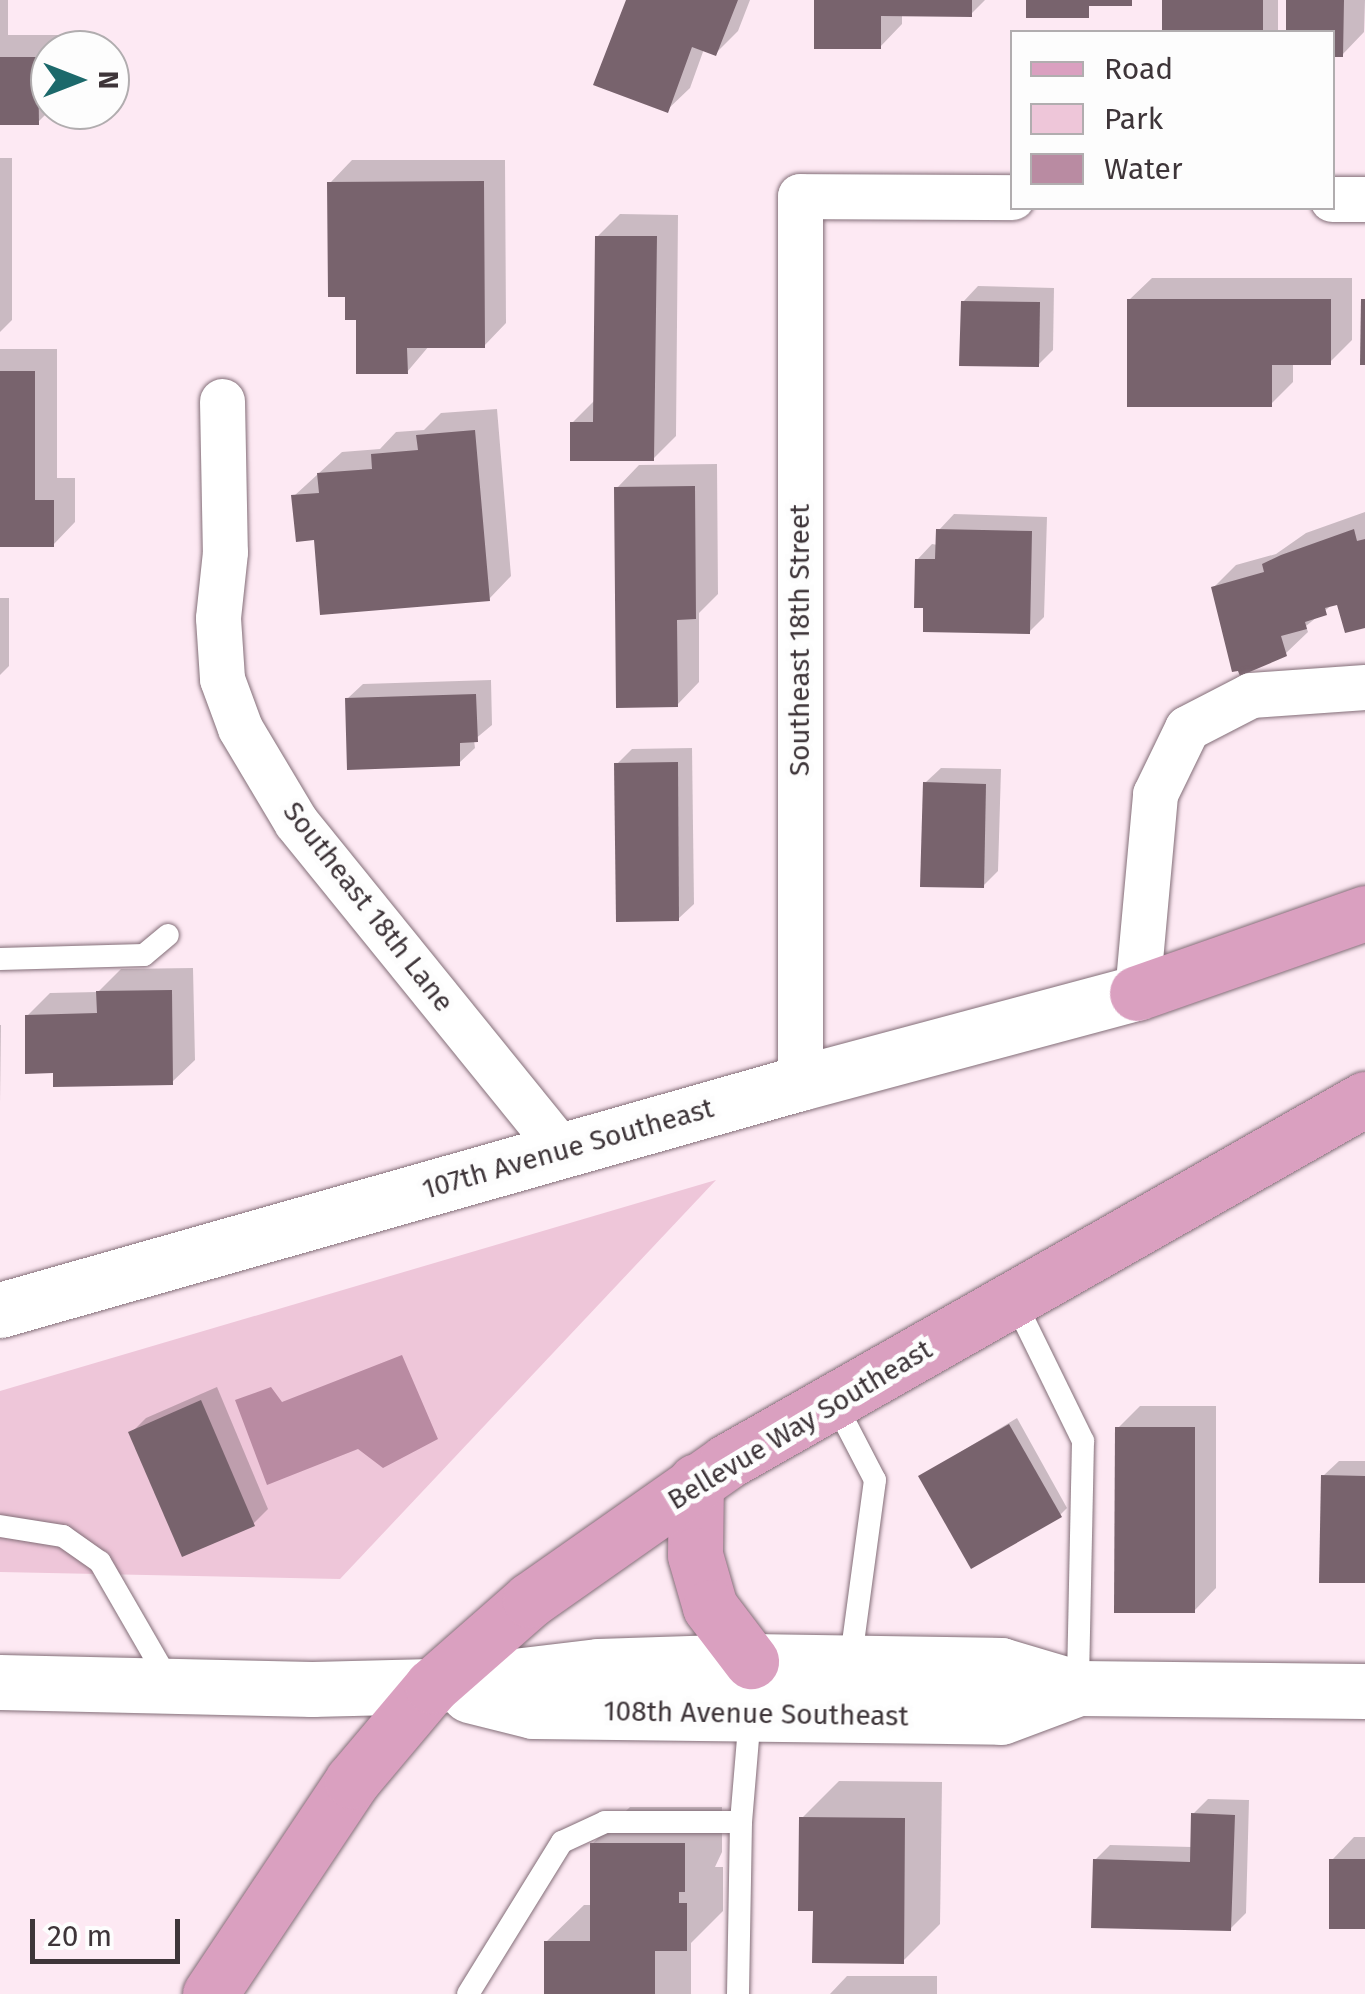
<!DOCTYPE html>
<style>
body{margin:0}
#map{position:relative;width:1365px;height:1994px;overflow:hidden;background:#fde9f3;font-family:"Fira Sans",sans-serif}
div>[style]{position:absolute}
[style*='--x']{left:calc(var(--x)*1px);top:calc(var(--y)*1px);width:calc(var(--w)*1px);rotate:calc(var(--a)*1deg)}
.green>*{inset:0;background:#eec6d9}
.water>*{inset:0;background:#b98ba2}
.shadow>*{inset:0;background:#0003}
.building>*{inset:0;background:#78636d}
.roads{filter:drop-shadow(0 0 2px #836e78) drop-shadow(0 0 2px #836e78)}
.service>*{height:22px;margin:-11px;padding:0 11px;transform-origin:11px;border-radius:11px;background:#fff}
.minor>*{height:45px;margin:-22.5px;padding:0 22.5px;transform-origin:22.5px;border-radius:22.5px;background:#fff}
.tertiary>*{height:55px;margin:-27.5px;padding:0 27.5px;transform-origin:27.5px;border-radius:27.5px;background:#fff}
.primary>*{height:55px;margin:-27.5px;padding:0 27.5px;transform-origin:27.5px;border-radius:27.5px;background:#daa0c0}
span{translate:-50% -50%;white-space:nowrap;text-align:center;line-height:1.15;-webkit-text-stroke:10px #fdfdfd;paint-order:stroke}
.street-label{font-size:28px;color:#3e3539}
.legend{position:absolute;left:1010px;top:30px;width:325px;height:180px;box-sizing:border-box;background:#fdfdfd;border:2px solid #b1adaf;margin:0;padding:12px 18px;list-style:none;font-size:30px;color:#3e3539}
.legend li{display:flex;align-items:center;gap:20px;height:50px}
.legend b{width:50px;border:2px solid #b1adaf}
.north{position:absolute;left:30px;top:30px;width:100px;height:100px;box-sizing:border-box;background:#fdfdfd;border:2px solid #b1adaf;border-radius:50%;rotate:90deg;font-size:28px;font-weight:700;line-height:40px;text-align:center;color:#3e3539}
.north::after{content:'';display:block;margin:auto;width:35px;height:45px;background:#1c696b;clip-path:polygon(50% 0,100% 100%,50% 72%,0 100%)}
.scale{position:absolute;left:30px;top:1919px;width:150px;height:45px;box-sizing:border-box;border:5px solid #3e3539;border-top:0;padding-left:12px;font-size:30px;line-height:35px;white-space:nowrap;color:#3e3539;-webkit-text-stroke:8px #fdfdfd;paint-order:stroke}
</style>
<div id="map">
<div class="green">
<div style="clip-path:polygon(716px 1180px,340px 1579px,0 1572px,0 1391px)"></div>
</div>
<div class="water">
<div style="clip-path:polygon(402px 1355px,438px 1439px,383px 1468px,358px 1449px,267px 1485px,235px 1400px,271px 1387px,282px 1402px)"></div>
</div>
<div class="shadow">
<div style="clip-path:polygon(0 0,8px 0,8px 35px,59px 35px,60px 50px,50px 50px,50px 110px,38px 122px,0 122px)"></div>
<div style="clip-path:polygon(628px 0,750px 0,738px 31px,716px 53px,704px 49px,690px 88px,667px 110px)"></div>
<div style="clip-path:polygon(817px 0,985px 0,971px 14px,902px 14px,902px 24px,880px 47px)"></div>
<div style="clip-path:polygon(1164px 0,1278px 0,1278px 32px,1165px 32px)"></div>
<div style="clip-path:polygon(1289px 0,1365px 0,1364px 32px,1342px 55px,1332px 32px,1288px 32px)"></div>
<div style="clip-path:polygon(0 158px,12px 158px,12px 320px,0 332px)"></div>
<div style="clip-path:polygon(352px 160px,505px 160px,506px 323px,484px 346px,429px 346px,407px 372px,358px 317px,330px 183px)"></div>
<div style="clip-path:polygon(620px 214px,678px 215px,676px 436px,653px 459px,572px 423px,595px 400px,597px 237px)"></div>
<div style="clip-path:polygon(1152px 278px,1352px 278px,1352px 340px,1330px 362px,1293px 362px,1293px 382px,1271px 404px,1129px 300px)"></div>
<div style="clip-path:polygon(978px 286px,1054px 288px,1053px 350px,1038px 365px,963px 302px)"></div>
<div style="clip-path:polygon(0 349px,57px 349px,57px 478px,75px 478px,75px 522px,53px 545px,0 545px)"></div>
<div style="clip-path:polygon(497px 409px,511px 576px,489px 599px,316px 538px,294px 496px,342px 452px,380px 449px,396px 432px,424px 430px,441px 413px)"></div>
<div style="clip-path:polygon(717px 464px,718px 594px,699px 613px,699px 682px,677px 705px,617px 488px,639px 465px)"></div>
<div style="clip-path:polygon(1365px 512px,1365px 625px,1338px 600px,1306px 626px,1308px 632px,1285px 654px,1213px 588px,1236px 565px,1276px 554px,1306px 533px)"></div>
<div style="clip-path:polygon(954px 514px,1047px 517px,1044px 617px,1029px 632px,925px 606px,917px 560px,932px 544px,938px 545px,939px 530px)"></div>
<div style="clip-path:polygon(0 598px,9px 598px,9px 666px,0 675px)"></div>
<div style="clip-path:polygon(491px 680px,492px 725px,474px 740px,475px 748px,459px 763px,347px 699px,363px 684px)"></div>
<div style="clip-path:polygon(692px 748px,694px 904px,678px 919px,617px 764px,632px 749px)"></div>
<div style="clip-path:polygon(941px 768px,1001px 769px,998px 871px,983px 886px,925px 783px)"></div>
<div style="clip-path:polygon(193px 968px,195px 1060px,172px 1082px,56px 1071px,27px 1016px,50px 993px,98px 992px,121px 969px)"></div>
<div style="clip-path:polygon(0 1025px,1px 1025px,0 1103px)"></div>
<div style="clip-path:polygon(217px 1387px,268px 1509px,253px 1524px,131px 1433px,146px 1418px)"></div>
<div style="clip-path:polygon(1140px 1406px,1216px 1406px,1216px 1588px,1194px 1611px,1118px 1428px)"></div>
<div style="clip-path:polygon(1017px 1418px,1067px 1508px,1060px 1515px,921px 1476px)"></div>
<div style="clip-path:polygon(1339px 1461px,1365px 1461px,1365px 1581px,1323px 1476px)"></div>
<div style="clip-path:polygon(839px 1781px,942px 1782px,940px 1924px,903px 1961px,816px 1909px,802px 1818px)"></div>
<div style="clip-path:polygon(1208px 1799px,1249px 1800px,1246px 1913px,1230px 1929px,1095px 1860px,1110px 1845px,1192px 1847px,1193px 1814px)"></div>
<div style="clip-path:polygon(630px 1807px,722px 1807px,722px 1852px,715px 1867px,723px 1867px,723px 1911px,691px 1943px,691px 1994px,546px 1994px,546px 1942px,584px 1905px,592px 1905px,592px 1844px)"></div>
<div style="clip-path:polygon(1354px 1837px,1365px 1837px,1365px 1927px,1332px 1860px)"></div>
<div style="clip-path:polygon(847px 1976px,937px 1976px,937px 1994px,830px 1994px)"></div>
</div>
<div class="building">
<div style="clip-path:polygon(626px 0,738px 0,716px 56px,692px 47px,668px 113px,593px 85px)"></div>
<div style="clip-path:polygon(814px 0,972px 0,972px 17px,881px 16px,881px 49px,814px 49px)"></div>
<div style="clip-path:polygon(1026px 0,1132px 0,1132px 6px,1089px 6px,1089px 18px,1026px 18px)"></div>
<div style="clip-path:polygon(1162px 0,1263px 0,1263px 32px,1162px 32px)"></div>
<div style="clip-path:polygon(1286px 0,1344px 0,1343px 57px,1332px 57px,1332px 32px,1286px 32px)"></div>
<div style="clip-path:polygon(0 57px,38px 57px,39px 125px,0 125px)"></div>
<div style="clip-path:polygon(484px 181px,485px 348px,407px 348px,408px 374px,356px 374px,356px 320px,345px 320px,345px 297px,328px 297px,327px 182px)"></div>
<div style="clip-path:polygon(595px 236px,657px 236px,654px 461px,570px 461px,570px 422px,593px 422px)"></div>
<div style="clip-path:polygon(1127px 299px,1331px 299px,1331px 365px,1272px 365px,1272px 407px,1127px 407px)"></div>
<div style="clip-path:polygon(1361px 299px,1365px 299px,1365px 365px,1360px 365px)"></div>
<div style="clip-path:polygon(961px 301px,1040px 302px,1039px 367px,959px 366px)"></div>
<div style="clip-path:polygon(0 371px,35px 371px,35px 500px,54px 500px,54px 547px,0 547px)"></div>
<div style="clip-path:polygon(475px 430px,490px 601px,320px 615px,314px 540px,296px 542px,291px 495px,319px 493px,317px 473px,372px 469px,371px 454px,418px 450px,416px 435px)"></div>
<div style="clip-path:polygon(695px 486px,696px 619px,677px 620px,678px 707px,616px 708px,614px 487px)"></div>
<div style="clip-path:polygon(936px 529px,1032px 531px,1030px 634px,923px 632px,923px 608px,914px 608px,915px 559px,935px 559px)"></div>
<div style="clip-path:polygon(1354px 529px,1357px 541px,1365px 539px,1365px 628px,1345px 633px,1337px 605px,1325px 608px,1327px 615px,1305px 622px,1307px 629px,1281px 636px,1287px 656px,1240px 676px,1238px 671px,1232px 672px,1211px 587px,1264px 572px,1262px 564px,1281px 555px)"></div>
<div style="clip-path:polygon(476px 694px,478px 742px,460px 743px,460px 766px,347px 770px,345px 698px)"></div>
<div style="clip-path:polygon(678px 762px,679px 921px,616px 922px,614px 763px)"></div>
<div style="clip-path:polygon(923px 782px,986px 784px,984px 888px,920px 887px)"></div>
<div style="clip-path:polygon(172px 990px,173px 1085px,53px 1087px,53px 1073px,25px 1074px,25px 1015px,97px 1013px,96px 991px)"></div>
<div style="clip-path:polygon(201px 1400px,255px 1526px,182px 1557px,128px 1432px)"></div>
<div style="clip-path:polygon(1009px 1424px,1062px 1517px,971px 1569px,918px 1476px)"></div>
<div style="clip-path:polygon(1115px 1427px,1195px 1427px,1195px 1613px,1114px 1613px)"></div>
<div style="clip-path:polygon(1321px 1475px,1365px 1476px,1365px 1583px,1319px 1583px)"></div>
<div style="clip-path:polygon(1191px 1813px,1235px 1815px,1231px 1931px,1091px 1928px,1093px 1859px,1190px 1862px)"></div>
<div style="clip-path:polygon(799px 1817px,905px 1818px,904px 1964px,812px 1963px,813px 1911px,798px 1911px)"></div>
<div style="clip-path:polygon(590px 1843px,685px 1843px,685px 1892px,679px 1892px,679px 1903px,687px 1903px,687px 1951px,655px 1951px,655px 1994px,544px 1994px,544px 1941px,590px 1941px)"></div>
<div style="clip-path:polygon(1329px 1859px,1365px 1859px,1365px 1929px,1329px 1929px)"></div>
</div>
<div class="roads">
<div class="service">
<div style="--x:0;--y:959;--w:144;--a:-1.6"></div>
<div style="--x:144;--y:955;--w:31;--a:-40"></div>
<div style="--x:1014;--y:1300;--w:157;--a:63.9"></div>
<div style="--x:1083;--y:1441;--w:247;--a:91.2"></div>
<div style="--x:834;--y:1401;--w:89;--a:62.6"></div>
<div style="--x:875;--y:1480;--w:188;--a:97.7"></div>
<div style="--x:0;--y:1526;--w:64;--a:9"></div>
<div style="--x:63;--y:1536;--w:45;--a:35.1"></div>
<div style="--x:100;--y:1562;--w:142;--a:60"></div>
<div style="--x:468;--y:1994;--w:179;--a:-58.3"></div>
<div style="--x:562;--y:1842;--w:47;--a:-24.9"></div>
<div style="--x:605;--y:1822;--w:136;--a:0"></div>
<div style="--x:738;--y:1994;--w:172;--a:-89"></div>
<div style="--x:741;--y:1822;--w:107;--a:-85.2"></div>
</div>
<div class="minor">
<div style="--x:1332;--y:199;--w:33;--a:0"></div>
<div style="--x:222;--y:401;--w:151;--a:88.9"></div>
<div style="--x:225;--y:552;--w:66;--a:96.1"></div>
<div style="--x:218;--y:618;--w:61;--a:86.2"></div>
<div style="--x:222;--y:679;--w:52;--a:69.8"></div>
<div style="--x:240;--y:728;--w:109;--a:59.2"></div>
<div style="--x:296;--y:822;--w:422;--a:51"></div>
<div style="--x:1137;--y:993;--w:200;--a:-84.8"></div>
<div style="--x:1155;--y:794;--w:73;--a:-64.1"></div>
<div style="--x:1187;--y:728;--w:72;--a:-27.3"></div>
<div style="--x:1251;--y:695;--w:114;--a:-4"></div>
<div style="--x:800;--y:1083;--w:887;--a:-90"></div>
<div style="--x:800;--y:196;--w:212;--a:0.3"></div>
</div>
<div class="tertiary">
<div style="--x:0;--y:1310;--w:832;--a:-15.84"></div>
<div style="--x:800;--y:1083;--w:349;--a:-15"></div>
<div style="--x:0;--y:1682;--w:312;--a:1.3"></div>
<div style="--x:312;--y:1689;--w:120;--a:-1.4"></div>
<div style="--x:432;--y:1686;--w:167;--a:-6.9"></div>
<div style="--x:598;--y:1666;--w:153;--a:-1.9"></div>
<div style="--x:751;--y:1661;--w:250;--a:0.9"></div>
<div style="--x:1001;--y:1665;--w:80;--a:16.6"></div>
<div style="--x:1078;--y:1688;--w:287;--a:0.6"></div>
<div style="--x:469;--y:1695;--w:66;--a:14"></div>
<div style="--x:533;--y:1711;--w:468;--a:0.7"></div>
<div style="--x:1001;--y:1717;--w:82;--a:-20.6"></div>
</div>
<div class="primary">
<div style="--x:1137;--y:993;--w:242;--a:-19.3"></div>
<div style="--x:696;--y:1481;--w:74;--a:90.8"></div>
<div style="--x:695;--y:1555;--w:54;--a:73.9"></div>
<div style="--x:710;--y:1607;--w:68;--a:52.8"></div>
<div style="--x:210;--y:1994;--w:256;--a:-56.3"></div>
<div style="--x:352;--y:1781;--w:124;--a:-49.9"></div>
<div style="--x:432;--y:1686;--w:130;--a:-41.3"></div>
<div style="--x:530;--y:1600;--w:240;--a:-35.1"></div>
<div style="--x:726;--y:1462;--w:735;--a:-29.6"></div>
</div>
</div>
<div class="street-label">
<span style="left:800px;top:640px;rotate:-90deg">Southeast 18th Street</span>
<span style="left:368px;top:907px;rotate:52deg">Southeast 18th Lane</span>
<span style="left:568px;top:1149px;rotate:-16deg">107th Avenue Southeast</span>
<span style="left:800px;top:1425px;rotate:-31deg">Bellevue Way Southeast</span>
<span style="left:756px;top:1714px;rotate:1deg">108th Avenue Southeast</span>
</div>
<ul class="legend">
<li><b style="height:12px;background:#daa0c0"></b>Road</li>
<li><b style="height:28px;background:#eec6d9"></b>Park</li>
<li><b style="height:28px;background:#b98ba2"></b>Water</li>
</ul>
<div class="north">N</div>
<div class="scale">20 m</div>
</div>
